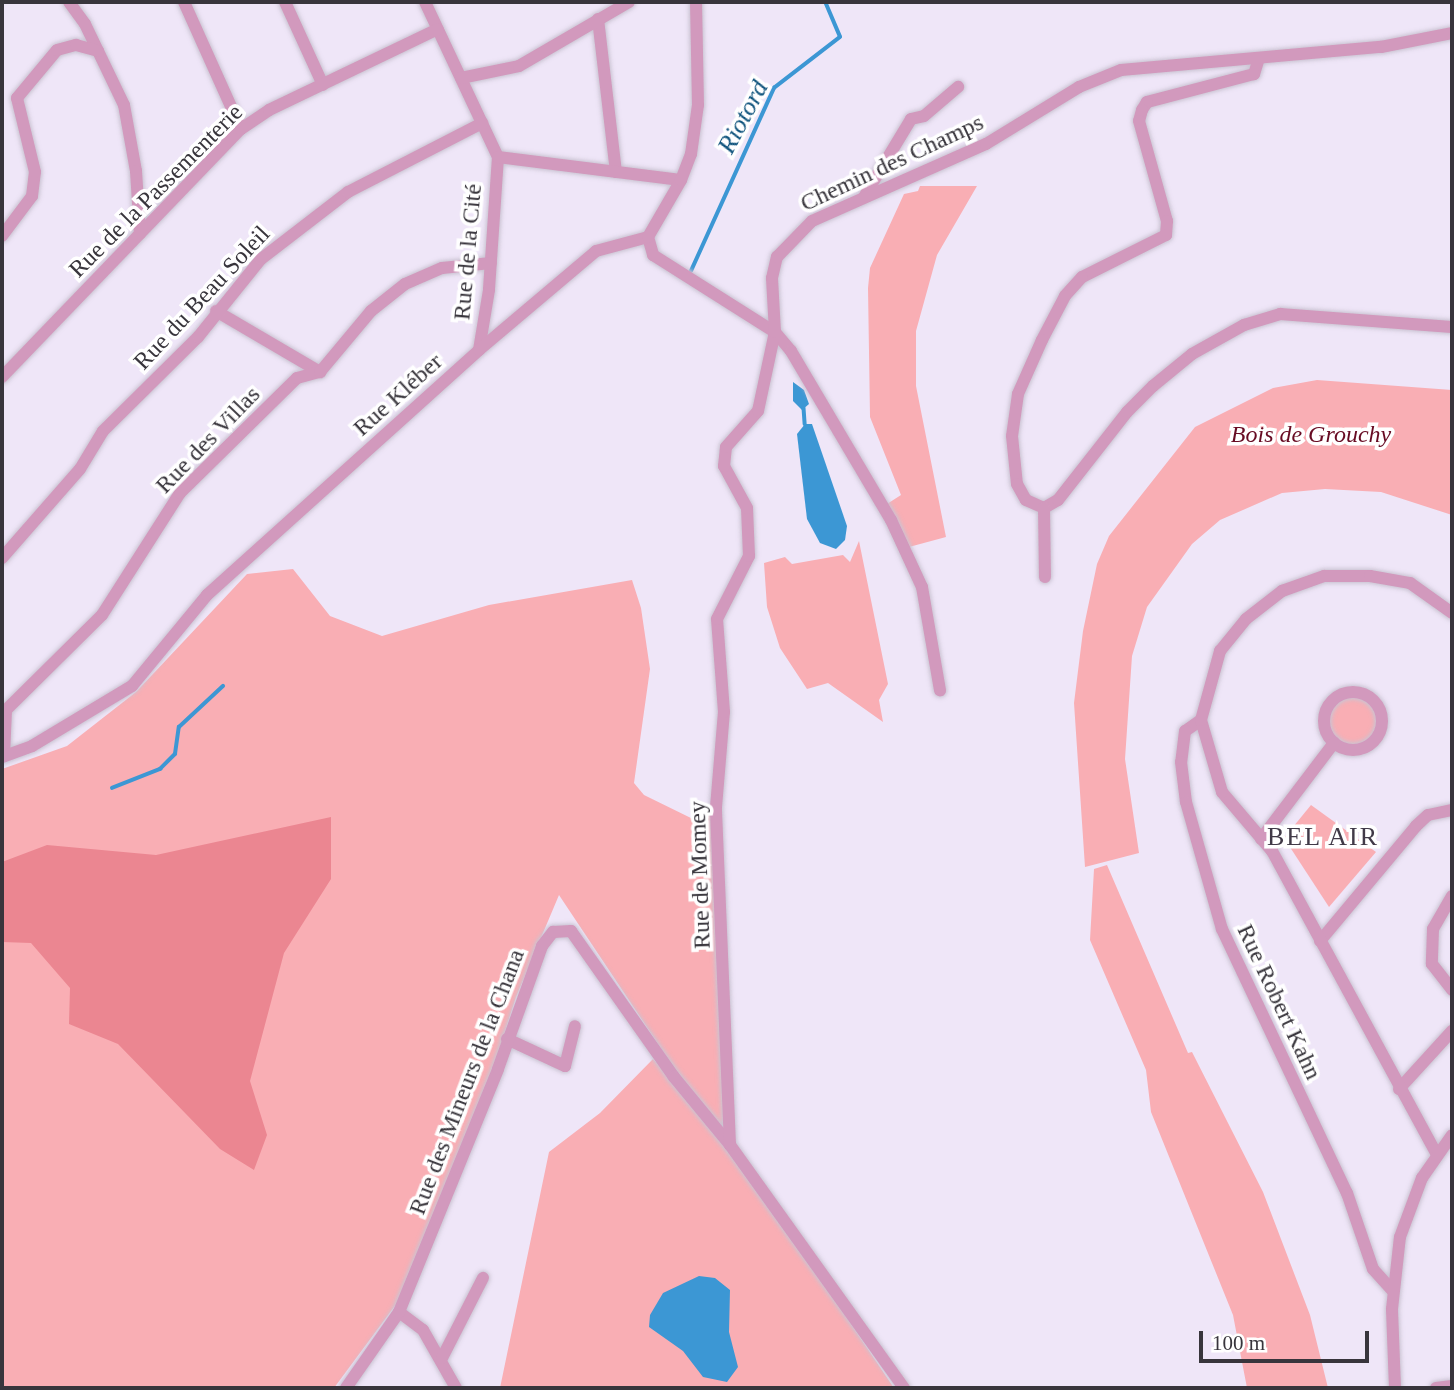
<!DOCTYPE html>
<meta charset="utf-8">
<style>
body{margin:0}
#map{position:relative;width:1454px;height:1390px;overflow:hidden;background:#efe6f8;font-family:"Times New Roman",serif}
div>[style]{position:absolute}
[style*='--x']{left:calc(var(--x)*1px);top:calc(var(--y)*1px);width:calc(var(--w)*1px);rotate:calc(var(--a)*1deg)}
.green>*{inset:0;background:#f9aeb4}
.round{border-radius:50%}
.forest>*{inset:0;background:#eb8691}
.water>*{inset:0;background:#3c97d4}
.stream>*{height:3.5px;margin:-1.75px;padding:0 1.75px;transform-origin:1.75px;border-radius:1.75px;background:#3c97d4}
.roads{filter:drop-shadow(0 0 2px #cac3d2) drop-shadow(0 0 2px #cac3d2)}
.street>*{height:12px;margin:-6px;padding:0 6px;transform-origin:6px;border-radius:6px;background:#d299bd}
.street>.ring{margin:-6px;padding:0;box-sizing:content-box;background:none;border:12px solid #d299bd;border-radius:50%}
span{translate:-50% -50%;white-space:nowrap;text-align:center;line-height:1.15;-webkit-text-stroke:7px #fff;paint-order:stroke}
.street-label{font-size:24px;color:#38353c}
.park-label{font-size:24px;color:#670b23;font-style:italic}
.water-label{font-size:26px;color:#10547d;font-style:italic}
.neighbourhood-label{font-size:26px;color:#413a48;letter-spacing:2px}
.frame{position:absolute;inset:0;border:4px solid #38353c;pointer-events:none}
.scale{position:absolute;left:1199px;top:1331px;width:170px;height:32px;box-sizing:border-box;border:4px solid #38353c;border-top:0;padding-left:9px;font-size:21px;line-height:24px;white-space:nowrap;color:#38353c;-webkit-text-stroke:5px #fff;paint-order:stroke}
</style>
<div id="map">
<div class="green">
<div style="clip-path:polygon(920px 186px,977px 186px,937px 255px,916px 331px,916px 386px,946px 537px,909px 547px,887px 504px,901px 495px,870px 417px,868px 288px,870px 268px,904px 194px,918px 191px)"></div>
<div style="clip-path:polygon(1317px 380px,1452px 390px,1452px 515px,1381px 492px,1325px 489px,1282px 493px,1220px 520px,1192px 544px,1147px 607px,1132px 656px,1125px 759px,1139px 853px,1085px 867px,1074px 703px,1083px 631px,1097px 564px,1109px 536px,1195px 427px,1273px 388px)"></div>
<div style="clip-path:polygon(859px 541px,888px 684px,879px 700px,883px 722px,828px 683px,807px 689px,780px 648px,767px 607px,764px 563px,785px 557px,792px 564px,843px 555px,850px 562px)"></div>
<div style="clip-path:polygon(293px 569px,330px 616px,382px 636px,489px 605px,632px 580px,641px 608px,650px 669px,634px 783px,644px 795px,695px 820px,712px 808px,726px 1111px,722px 1129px,706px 1116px,559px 895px,516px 997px,488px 1084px,397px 1303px,334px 1388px,2px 1388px,2px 769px,67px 746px,136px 692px,247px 574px)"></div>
<div class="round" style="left:1329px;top:697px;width:48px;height:48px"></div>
<div style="clip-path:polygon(1311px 805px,1376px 852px,1329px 907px,1284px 838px)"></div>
<div style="clip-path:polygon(1107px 865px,1188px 1053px,1192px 1052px,1263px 1192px,1310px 1315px,1328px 1388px,1247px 1388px,1233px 1315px,1151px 1112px,1146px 1070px,1090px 940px,1094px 869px)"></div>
<div style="clip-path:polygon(653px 1059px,730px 1145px,894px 1388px,500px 1388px,549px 1152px,600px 1113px)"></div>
</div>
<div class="forest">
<div style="clip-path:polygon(331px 817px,331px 879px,284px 953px,250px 1081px,267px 1135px,254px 1170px,220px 1149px,118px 1044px,69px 1024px,70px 988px,31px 943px,2px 942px,2px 862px,47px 845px,156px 855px)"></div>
</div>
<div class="water">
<div style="clip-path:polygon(793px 382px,804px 390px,809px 404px,802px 410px,793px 401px)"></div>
<div style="clip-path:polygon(805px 424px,812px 424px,847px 526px,845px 540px,836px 549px,820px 543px,807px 519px,797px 434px)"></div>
<div style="clip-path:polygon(699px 1276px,715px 1278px,730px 1290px,729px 1332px,738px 1367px,727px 1382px,703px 1377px,683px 1351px,649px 1327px,650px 1315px,663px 1293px)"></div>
</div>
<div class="stream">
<div style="--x:691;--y:271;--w:201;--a:-65.6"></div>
<div style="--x:774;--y:88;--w:83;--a:-37.7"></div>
<div style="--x:840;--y:37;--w:38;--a:-113"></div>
<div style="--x:804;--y:408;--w:16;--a:86"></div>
<div style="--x:112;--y:788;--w:52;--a:-21.6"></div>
<div style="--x:160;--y:769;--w:21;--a:-45"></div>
<div style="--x:175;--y:754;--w:27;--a:-82"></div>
<div style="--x:179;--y:727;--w:60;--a:-43"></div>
</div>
<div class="roads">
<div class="street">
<div style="--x:69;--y:2;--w:27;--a:54"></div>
<div style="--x:85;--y:24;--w:90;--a:64.3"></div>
<div style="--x:124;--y:105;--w:67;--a:79.7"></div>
<div style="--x:136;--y:171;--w:63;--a:86.4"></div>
<div style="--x:184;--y:2;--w:139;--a:65.8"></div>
<div style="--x:285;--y:2;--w:91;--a:65.4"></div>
<div style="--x:425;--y:2;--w:171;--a:64.8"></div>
<div style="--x:498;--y:157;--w:133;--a:93.9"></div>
<div style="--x:489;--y:290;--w:61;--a:99.5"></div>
<div style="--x:598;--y:19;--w:154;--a:83.3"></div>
<div style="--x:1259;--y:58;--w:17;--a:107"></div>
<div style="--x:1254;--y:74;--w:111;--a:165.3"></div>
<div style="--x:1147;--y:102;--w:9;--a:122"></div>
<div style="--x:1142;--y:110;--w:11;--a:105"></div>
<div style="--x:1139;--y:121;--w:104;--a:74.4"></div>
<div style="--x:1167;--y:221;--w:14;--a:94"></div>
<div style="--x:1166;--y:235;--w:94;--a:153.4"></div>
<div style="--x:1082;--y:277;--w:25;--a:132"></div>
<div style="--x:1065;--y:296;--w:50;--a:117.6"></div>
<div style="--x:1042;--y:340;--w:59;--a:114"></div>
<div style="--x:1018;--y:394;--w:42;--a:98.1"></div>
<div style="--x:1012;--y:436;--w:48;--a:84.1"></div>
<div style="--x:1017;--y:484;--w:18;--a:61"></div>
<div style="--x:1026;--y:500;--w:20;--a:24"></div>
<div style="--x:1044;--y:508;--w:16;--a:-30"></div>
<div style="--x:1058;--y:500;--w:112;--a:-51.9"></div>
<div style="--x:1127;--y:412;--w:37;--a:-45"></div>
<div style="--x:1153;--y:386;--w:50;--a:-39.4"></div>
<div style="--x:1192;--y:354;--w:60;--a:-29.1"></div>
<div style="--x:1244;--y:325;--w:38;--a:-17"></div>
<div style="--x:1280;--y:314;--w:172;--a:4.3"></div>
<div style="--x:461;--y:78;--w:59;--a:-11.7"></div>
<div style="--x:519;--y:66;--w:127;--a:-30.2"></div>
<div style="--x:498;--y:157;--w:184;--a:7.2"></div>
<div style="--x:864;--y:197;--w:91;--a:-58.9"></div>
<div style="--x:911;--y:119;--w:13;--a:-13"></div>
<div style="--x:924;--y:116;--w:45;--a:-40.5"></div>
<div style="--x:2;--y:236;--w:50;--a:-53.1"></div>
<div style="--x:32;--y:196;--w:24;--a:-83"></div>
<div style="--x:35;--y:172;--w:76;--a:-103.7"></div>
<div style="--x:17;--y:98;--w:62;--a:-50.2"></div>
<div style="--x:57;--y:50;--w:20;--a:-15"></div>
<div style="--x:76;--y:45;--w:23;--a:15"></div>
<div style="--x:648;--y:237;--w:19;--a:74"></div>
<div style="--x:653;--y:255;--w:144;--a:32.3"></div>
<div style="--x:775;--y:332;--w:25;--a:50"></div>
<div style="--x:791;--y:351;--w:196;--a:59.4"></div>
<div style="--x:891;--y:520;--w:74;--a:65.2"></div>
<div style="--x:922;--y:587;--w:105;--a:80.1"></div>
<div style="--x:216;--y:311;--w:121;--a:30.4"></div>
<div style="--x:2;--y:377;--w:344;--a:-46.1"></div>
<div style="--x:241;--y:129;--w:34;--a:-34"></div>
<div style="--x:269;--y:110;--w:187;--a:-25.6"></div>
<div style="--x:1044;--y:508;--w:69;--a:89.2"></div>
<div style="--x:2;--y:558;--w:118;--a:-48.8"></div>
<div style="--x:80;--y:469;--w:44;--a:-58.8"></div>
<div style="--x:103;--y:431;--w:134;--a:-44.7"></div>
<div style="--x:198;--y:337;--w:100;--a:-51.1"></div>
<div style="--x:261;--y:259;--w:110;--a:-37.6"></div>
<div style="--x:348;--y:192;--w:151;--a:-27.2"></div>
<div class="ring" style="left:1324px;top:692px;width:46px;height:46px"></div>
<div style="--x:1201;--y:720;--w:19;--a:145"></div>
<div style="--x:1185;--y:731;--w:31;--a:97"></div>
<div style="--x:1181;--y:762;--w:40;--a:82.9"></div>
<div style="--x:1186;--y:802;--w:132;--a:74.2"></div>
<div style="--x:1222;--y:929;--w:292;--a:64.7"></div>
<div style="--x:1347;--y:1193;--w:80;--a:71.1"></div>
<div style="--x:1373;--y:1269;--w:30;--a:48"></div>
<div style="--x:4;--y:756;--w:46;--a:-87.5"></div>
<div style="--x:6;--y:710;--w:135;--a:-44.7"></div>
<div style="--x:102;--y:615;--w:145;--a:-57.4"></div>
<div style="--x:180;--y:493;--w:164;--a:-44.5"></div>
<div style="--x:297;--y:378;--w:24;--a:-15"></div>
<div style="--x:320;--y:372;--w:80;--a:-50.1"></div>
<div style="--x:371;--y:311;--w:43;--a:-38.5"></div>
<div style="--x:405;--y:284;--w:40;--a:-23.4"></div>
<div style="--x:442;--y:268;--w:49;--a:-5.8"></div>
<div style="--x:2;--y:757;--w:32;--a:-20"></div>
<div style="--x:32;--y:746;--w:117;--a:-31"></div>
<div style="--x:132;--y:686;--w:118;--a:-50.5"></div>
<div style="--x:207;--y:595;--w:366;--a:-42"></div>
<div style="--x:479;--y:350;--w:153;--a:-40.2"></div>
<div style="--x:596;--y:251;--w:54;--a:-15.1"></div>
<div style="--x:648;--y:237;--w:66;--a:-59.9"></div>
<div style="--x:681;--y:180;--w:28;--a:-69"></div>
<div style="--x:691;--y:154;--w:49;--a:-81.9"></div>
<div style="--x:698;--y:105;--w:103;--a:-91.1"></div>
<div style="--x:1261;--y:839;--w:121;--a:-52.8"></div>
<div style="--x:1452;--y:896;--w:38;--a:120"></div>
<div style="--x:1433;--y:929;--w:35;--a:92"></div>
<div style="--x:1432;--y:964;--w:33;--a:52"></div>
<div style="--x:1320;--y:941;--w:150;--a:-50.1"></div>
<div style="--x:1416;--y:826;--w:16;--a:-43"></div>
<div style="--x:1428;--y:815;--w:25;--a:-12"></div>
<div style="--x:507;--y:1039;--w:64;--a:25"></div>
<div style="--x:565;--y:1066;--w:41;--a:-76"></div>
<div style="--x:1399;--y:1089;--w:79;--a:-47.6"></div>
<div style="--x:1436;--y:1153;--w:344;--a:-118.5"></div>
<div style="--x:1272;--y:851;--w:77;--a:-130.3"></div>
<div style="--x:1222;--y:792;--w:75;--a:-106.3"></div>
<div style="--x:1201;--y:720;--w:72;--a:-74.6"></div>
<div style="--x:1220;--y:651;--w:41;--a:-50.9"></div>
<div style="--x:1246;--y:619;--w:46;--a:-37.9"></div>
<div style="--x:1282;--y:591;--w:45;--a:-19.7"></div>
<div style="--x:1324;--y:576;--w:46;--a:0"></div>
<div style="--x:1370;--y:576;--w:41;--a:9.9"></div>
<div style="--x:1410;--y:583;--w:52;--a:35.5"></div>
<div style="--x:399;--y:1312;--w:30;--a:37"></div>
<div style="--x:423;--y:1330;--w:67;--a:60.4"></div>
<div style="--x:442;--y:1358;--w:90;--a:-62.9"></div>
<div style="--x:346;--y:1388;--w:93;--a:-55.1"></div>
<div style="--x:399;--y:1312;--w:262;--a:-67.8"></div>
<div style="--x:498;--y:1069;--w:131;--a:-70.3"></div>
<div style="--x:542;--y:946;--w:18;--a:-52"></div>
<div style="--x:553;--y:932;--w:18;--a:-3"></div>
<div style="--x:571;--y:931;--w:179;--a:54.8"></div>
<div style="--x:674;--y:1077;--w:88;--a:50.5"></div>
<div style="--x:904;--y:1388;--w:299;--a:-125.6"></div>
<div style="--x:730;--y:1145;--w:338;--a:-92.4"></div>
<div style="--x:716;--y:807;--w:95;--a:-85.2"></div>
<div style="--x:724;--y:712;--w:93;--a:-94.3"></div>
<div style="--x:717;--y:619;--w:71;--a:-63.1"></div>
<div style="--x:749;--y:556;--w:48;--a:-92.4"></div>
<div style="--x:747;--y:508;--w:48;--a:-118.7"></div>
<div style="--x:724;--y:466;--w:19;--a:-84"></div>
<div style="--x:726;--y:447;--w:48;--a:-48.4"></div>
<div style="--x:758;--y:411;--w:81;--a:-77.9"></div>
<div style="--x:775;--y:332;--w:54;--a:-93.2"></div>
<div style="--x:772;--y:278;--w:22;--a:-77"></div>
<div style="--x:777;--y:257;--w:50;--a:-45.8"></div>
<div style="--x:812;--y:221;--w:190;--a:-23.9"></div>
<div style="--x:986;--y:144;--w:109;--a:-31.5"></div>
<div style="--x:1079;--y:87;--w:45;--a:-22"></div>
<div style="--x:1121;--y:70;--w:261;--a:-5.1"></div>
<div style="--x:1381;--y:47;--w:72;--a:-11.2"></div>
<div style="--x:1395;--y:1388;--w:79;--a:-92.2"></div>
<div style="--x:1392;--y:1309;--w:72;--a:-83.7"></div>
<div style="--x:1400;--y:1237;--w:63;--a:-69.6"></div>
<div style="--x:1422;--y:1178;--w:52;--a:-55.1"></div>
<div style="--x:1436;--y:1388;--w:16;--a:-7"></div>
</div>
</div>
<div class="street-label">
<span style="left:892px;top:163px;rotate:-25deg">Chemin des Champs</span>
<span style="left:156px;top:191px;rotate:-45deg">Rue de la Passementerie</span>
<span style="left:468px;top:252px;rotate:-85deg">Rue de la Cité</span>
<span style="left:202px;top:298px;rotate:-47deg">Rue du Beau Soleil</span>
<span style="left:398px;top:395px;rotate:-42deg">Rue Kléber</span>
<span style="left:208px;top:440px;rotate:-46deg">Rue des Villas</span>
<span style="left:700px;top:875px;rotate:-92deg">Rue de Momey</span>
<span style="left:1279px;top:1002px;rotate:65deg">Rue Robert Kahn</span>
<span style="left:467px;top:1082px;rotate:-69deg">Rue des Mineurs de la Chana</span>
</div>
<div class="park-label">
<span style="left:1311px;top:435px">Bois de Grouchy</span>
</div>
<div class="water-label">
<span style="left:743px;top:117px;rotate:-62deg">Riotord</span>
</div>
<div class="neighbourhood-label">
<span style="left:1323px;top:837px">BEL AIR</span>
</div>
<div class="frame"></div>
<div class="scale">100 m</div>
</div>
